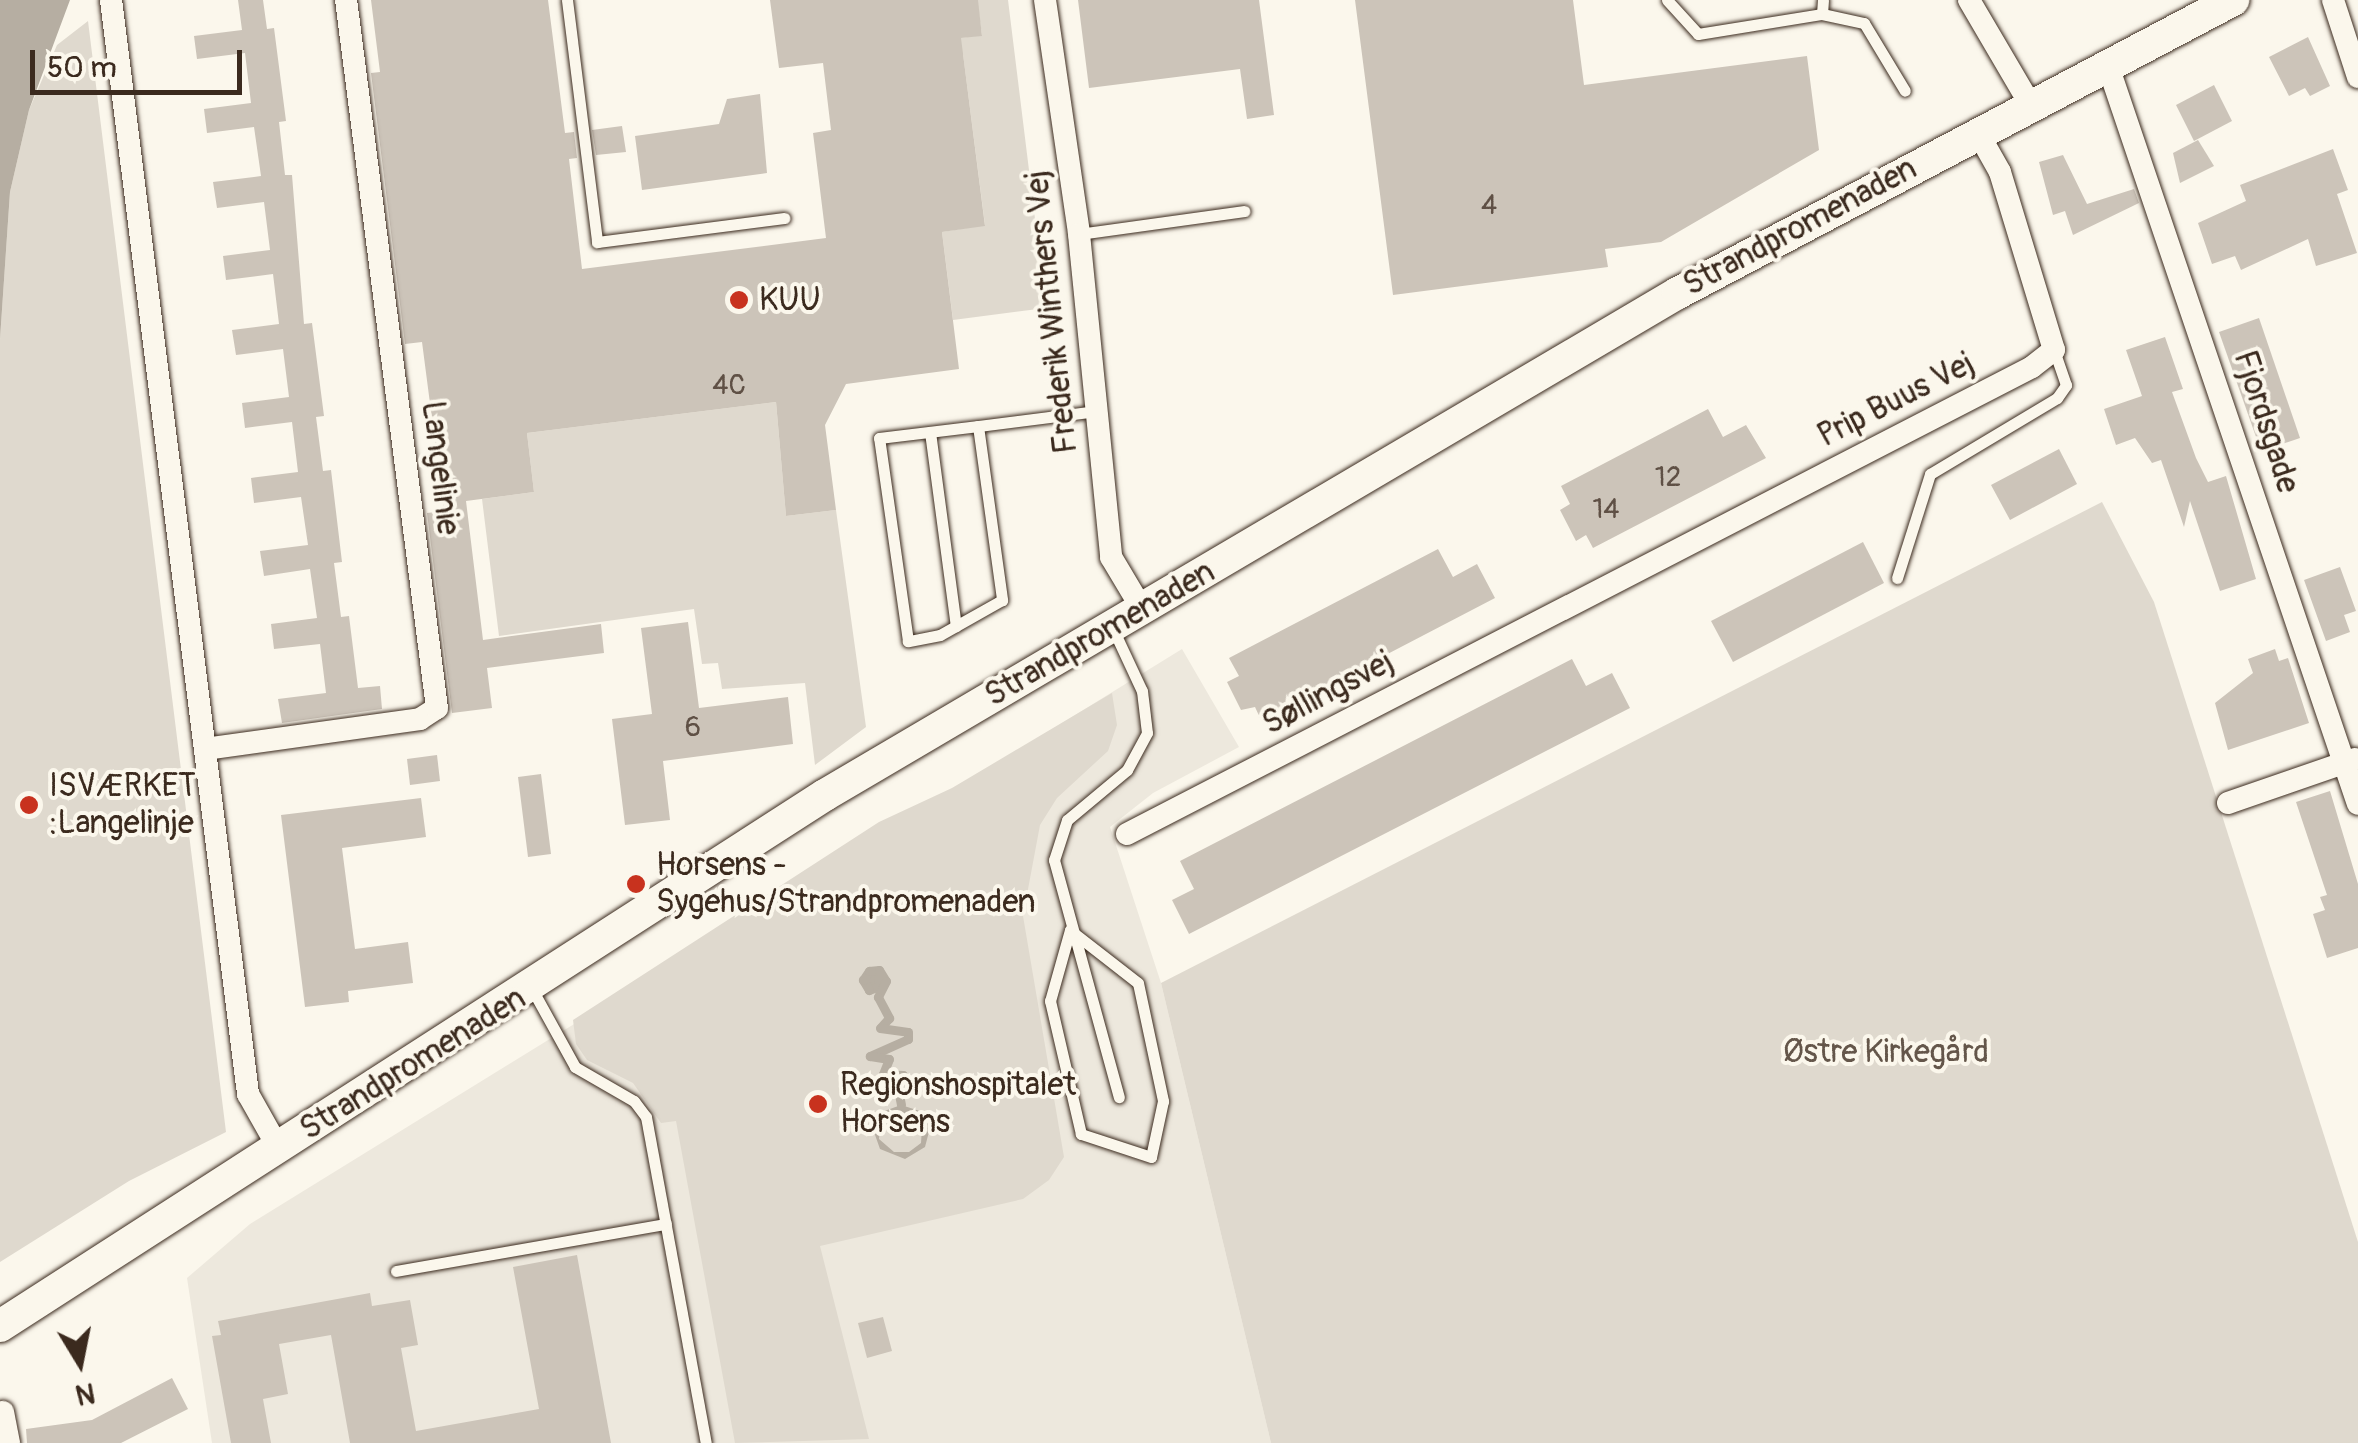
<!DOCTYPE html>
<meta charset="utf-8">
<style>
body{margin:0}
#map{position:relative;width:2358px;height:1443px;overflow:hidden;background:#fbf7ec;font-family:Pangolin,sans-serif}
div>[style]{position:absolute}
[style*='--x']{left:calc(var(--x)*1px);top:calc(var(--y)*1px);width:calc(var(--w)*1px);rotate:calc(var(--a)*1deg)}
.built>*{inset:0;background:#ede8dd}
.green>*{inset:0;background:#dfd9ce}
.water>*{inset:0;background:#b6aea2}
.stream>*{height:9px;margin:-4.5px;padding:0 4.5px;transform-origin:4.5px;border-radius:4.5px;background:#b6aea2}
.building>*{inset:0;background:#ccc4b9}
.roads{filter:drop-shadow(0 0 2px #3b2a1e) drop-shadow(0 0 2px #3b2a1e)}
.lane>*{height:11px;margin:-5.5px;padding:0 5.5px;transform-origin:5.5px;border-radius:5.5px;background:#fbf7ec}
.street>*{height:22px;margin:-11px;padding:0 11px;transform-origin:11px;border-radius:11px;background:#fbf7ec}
.secondary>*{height:32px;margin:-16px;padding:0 16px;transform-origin:16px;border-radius:16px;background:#fbf7ec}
.dots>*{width:28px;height:28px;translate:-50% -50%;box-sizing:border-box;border:5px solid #fbf7ec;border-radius:50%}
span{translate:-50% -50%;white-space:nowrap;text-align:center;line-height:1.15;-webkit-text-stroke:8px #fbf7ec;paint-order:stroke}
.number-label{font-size:28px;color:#5f5045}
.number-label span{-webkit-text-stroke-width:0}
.street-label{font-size:32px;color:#3b2a1e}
.poi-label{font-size:32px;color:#3b2a1e}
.left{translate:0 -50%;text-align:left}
.park-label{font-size:32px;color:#64564a}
.north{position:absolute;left:30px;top:1313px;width:100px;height:100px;-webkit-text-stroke:8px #fbf7ec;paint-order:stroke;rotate:170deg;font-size:28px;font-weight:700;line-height:40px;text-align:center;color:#3b2a1e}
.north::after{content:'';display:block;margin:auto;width:35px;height:45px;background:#3b2a1e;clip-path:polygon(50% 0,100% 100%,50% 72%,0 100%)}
.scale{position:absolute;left:30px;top:50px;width:212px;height:45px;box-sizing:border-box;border:5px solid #3b2a1e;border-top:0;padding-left:12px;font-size:30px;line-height:35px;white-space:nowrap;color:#3b2a1e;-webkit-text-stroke:8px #fbf7ec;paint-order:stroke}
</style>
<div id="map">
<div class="built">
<div style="clip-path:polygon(1182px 649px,1239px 747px,1153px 793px,1110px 827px,1161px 983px,1271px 1443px,212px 1443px,187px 1278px,250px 1224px)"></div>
</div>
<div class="green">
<div style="clip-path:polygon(977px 0,1008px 0,1046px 308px,953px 320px,942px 232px,985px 225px,963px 54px,946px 40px,982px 35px)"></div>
<div style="clip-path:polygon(88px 21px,226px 1132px,129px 1181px,0 1262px,0 339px,10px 192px,29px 110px,57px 45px)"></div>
<div style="clip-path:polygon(776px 402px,786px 516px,836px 510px,866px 727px,815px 765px,805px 683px,722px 689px,718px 663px,702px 664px,694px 609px,499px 636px,482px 499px,534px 492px,527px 433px)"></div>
<div style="clip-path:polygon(2102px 502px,2154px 602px,2358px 1242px,2358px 1443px,1271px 1443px,1161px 983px)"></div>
<div style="clip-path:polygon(1112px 693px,1117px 725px,1108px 751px,1057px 798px,1040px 825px,1023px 916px,1064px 1157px,1049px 1180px,1023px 1199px,820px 1246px,869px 1439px,735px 1443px,676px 1121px,661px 1123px,633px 1083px,587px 1060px,576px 1044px,573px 1020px,879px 822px,952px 788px)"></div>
</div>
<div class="water">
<div style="clip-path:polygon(0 0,70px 0,29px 110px,10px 192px,0 339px)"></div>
<div style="clip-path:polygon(evenodd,901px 1105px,923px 1112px,931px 1124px,925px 1147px,905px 1159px,880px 1149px,874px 1132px,879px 1113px,901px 1105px,895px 1111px,922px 1128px,921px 1143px,909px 1152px,894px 1152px,879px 1139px,881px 1119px,895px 1111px)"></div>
</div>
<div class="stream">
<div style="--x:872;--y:979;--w:6;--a:99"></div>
<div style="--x:871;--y:985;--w:8;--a:-113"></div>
<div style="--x:868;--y:978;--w:10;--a:-11"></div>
<div style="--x:878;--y:976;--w:10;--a:84"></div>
<div style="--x:879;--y:986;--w:11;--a:158"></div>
<div style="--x:869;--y:990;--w:12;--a:-121"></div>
<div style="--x:863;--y:980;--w:11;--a:-56"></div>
<div style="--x:869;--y:971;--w:10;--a:-6"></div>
<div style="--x:879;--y:970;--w:13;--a:58"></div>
<div style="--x:886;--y:981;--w:18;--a:117"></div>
<div style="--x:878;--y:997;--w:24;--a:62"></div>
<div style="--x:889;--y:1018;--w:13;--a:132"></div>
<div style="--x:880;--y:1028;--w:28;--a:8"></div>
<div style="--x:908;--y:1032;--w:7;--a:90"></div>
<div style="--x:908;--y:1039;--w:42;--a:155.9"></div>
<div style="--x:870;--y:1056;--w:19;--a:9"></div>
<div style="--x:889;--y:1059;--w:16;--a:112"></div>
<div style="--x:883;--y:1074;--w:20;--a:3"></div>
<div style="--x:903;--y:1075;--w:11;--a:124"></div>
<div style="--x:897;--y:1084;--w:21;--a:79"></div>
</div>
<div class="building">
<div style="clip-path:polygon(238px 0,263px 0,267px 29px,274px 28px,286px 121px,279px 122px,285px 175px,292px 175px,304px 324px,312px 323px,324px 416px,316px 417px,323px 471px,331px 470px,342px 562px,334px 563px,341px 617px,349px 616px,358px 688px,380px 686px,382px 709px,282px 723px,278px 699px,326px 693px,320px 644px,274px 649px,271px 624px,317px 618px,310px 569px,264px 576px,260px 551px,308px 545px,301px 497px,254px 503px,251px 478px,298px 472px,292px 422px,245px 428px,242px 403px,289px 397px,283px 349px,236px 355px,232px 330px,279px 324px,273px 274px,226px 280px,223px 256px,270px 250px,264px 202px,217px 208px,213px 182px,261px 176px,254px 127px,207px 133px,204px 109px,251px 103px,245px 53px,197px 59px,194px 36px,242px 30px)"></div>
<div style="clip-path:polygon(371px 0,548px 0,565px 133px,574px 132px,577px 158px,569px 159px,582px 269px,826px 238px,813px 133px,831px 130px,823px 63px,779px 68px,770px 0,978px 0,982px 36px,961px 38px,985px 226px,942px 232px,959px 369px,846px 384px,825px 425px,836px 510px,786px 516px,776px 402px,527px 433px,534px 492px,466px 501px,483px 640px,601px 624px,604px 653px,487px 668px,492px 708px,452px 713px,427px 513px,444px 511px,422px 342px,405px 344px,371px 73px,380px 72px)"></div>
<div style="clip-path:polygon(1078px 0,1259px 0,1274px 115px,1247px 119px,1240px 69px,1089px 88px)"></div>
<div style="clip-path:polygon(1355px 0,1573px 0,1584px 85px,1807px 56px,1819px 150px,1661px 242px,1605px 249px,1608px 267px,1393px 295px)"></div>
<div style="clip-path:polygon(2308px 37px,2330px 86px,2310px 96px,2305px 88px,2289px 96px,2269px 57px)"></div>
<div style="clip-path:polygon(2214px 85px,2232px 121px,2194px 141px,2176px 105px)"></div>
<div style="clip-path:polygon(760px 94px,767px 173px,642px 190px,635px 136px,719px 124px,727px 99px)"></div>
<div style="clip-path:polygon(622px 126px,626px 152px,596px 155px,592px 130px)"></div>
<div style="clip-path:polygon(2198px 140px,2214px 166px,2180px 183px,2173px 153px)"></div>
<div style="clip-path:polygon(2333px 149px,2348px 190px,2337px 194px,2357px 253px,2316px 266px,2308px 239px,2241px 270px,2235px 256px,2212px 264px,2198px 223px,2246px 201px,2240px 185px)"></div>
<div style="clip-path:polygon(2063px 155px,2087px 204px,2134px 189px,2139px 203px,2073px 235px,2065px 211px,2053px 215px,2039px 162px)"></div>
<div style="clip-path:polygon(2259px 318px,2300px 438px,2261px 451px,2219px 332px)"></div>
<div style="clip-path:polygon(2165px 337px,2183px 389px,2172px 392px,2196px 458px,2208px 482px,2226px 476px,2256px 579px,2220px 591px,2190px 501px,2184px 527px,2161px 460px,2152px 463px,2135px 438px,2116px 445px,2104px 409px,2142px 396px,2126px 350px)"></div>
<div style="clip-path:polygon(1708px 409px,1723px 437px,1746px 425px,1766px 458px,1593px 548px,1586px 535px,1576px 541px,1560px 510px,1570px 504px,1561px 486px)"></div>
<div style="clip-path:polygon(2059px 449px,2077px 484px,2010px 520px,1991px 485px)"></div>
<div style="clip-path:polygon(1863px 542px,1884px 583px,1733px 662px,1711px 621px)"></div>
<div style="clip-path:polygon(1438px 549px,1453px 577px,1477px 564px,1495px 598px,1261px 720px,1255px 707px,1241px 710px,1227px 682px,1239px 676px,1229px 658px)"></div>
<div style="clip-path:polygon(2340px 567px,2356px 611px,2344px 615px,2350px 632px,2326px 641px,2304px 580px)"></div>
<div style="clip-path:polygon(688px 622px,699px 708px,788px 697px,793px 744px,663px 761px,670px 820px,625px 825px,612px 719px,652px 714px,641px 628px)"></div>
<div style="clip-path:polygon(2275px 649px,2279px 661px,2288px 658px,2309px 723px,2228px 750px,2215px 703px,2253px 673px,2248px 659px)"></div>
<div style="clip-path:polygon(1572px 659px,1586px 686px,1612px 673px,1630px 708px,1189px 934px,1172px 900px,1194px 889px,1180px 861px)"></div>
<div style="clip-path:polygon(437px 755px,440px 781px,410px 785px,407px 759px)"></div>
<div style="clip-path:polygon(541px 774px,551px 854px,528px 857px,518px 777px)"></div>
<div style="clip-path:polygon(2330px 791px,2358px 884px,2358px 948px,2327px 958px,2313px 914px,2325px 910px,2320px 897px,2327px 895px,2296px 802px)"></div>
<div style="clip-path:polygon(421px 798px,426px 837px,342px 848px,355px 949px,408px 942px,413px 983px,348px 991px,349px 1002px,305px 1007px,281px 815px)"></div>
<div style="clip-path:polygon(577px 1255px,611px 1443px,350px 1443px,331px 1335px,279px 1344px,288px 1394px,263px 1399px,271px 1443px,231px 1443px,212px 1336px,221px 1335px,218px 1321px,370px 1293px,372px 1306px,410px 1300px,418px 1345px,401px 1348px,416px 1431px,539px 1409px,513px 1267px)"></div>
<div style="clip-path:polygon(883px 1317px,892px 1351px,867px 1358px,858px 1323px)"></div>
<div style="clip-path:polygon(172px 1378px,188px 1409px,121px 1443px,27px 1443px,26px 1429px,92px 1420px)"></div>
</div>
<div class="roads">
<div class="lane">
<div style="--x:567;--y:0;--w:244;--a:82.9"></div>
<div style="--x:597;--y:242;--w:189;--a:-7.3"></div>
<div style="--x:1667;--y:0;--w:46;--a:47.6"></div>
<div style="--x:1698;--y:34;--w:126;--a:-9.2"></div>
<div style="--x:1822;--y:14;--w:14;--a:-86"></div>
<div style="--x:1822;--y:14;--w:43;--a:12.1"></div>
<div style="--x:1864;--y:23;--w:79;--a:58.9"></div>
<div style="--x:1079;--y:234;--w:167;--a:-7.9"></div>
<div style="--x:978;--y:426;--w:176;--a:82.1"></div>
<div style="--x:1002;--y:600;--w:71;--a:150.6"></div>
<div style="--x:940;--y:635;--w:33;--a:169"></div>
<div style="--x:908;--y:641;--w:205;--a:-98.1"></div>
<div style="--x:879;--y:438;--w:100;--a:-6.9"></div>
<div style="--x:978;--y:426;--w:120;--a:-7.2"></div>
<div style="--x:930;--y:432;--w:196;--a:82.4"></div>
<div style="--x:1897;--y:578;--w:109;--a:-72.4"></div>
<div style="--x:1930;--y:474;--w:148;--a:-30.9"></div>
<div style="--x:2057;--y:398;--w:16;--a:-55"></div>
<div style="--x:2066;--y:385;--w:37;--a:-109"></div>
<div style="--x:1114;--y:631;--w:66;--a:65"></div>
<div style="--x:1142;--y:691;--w:42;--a:83.2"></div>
<div style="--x:1147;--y:733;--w:42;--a:118.4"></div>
<div style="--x:1127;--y:770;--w:78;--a:140.2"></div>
<div style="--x:1067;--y:820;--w:42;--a:108"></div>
<div style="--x:1054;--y:860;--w:246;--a:74.7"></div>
<div style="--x:1070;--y:930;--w:86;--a:37.9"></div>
<div style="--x:1138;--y:983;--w:121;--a:78"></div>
<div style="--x:1163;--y:1101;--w:57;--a:102.1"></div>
<div style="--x:1151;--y:1157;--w:74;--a:-161.8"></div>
<div style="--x:1081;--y:1134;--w:137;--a:-103.1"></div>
<div style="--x:1050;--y:1001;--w:74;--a:-74.3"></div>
<div style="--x:532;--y:989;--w:89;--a:61.1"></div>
<div style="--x:575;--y:1067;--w:68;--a:30"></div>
<div style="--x:634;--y:1101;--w:20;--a:53"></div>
<div style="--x:646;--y:1117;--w:331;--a:79.6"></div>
<div style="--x:396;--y:1271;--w:274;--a:-9.9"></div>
</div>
<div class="street">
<div style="--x:111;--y:0;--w:1103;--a:82.86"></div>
<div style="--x:248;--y:1094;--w:63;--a:60.6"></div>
<div style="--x:1045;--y:0;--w:236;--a:81.7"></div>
<div style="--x:1079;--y:234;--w:325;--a:84.3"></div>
<div style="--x:1111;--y:557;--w:61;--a:59.2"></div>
<div style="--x:1969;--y:0;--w:121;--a:59.6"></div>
<div style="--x:2333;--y:0;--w:81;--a:72"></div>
<div style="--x:2107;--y:63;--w:782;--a:71.29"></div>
<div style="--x:205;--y:749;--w:217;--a:-7.9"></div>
<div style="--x:420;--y:719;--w:20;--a:-33"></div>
<div style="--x:437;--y:708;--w:714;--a:-97.32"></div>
<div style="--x:2228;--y:803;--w:134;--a:-19.1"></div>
<div style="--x:1127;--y:834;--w:1018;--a:-27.29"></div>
<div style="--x:2032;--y:367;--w:28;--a:-38"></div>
<div style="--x:2054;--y:350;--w:186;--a:-106.9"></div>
<div style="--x:2000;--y:172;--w:47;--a:-119.3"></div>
<div style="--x:3;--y:1412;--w:32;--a:79"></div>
</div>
<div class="secondary">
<div style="--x:0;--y:1326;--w:981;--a:-32.77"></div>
<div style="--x:825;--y:795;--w:990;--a:-30.48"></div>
<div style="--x:1678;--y:293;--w:628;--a:-27.83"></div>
</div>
</div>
<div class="dots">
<div style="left:739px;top:300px;background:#c8321e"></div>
<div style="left:29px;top:805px;background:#c8321e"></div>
<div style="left:636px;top:884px;background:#c8321e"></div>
<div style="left:818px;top:1104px;background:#c8321e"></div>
</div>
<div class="number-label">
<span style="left:1489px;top:206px">4</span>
<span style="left:729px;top:386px">4C</span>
<span style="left:1668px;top:478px">12</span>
<span style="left:1606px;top:510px">14</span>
<span style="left:693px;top:728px">6</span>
</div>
<div class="street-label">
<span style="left:1800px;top:227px;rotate:-28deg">Strandpromenaden</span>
<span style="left:1052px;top:312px;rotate:-96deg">Frederik Winthers Vej</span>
<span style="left:1896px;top:400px;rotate:-27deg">Prip Buus Vej</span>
<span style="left:2266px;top:422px;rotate:72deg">Fjordsgade</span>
<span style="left:440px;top:468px;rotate:83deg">Langelinie</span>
<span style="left:1100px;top:634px;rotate:-30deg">Strandpromenaden</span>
<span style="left:1328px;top:693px;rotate:-28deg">Søllingsvej</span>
<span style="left:413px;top:1064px;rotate:-32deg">Strandpromenaden</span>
</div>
<div class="poi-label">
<span class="left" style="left:759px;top:300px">KUU</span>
<span class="left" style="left:49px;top:805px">ISVÆRKET<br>:Langelinje</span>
<span class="left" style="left:656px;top:884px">Horsens -<br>Sygehus/Strandpromenaden</span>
<span class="left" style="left:840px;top:1104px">Regionshospitalet<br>Horsens</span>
</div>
<div class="park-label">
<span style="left:1886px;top:1052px">Østre Kirkegård</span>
</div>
<div class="north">N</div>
<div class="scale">50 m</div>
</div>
